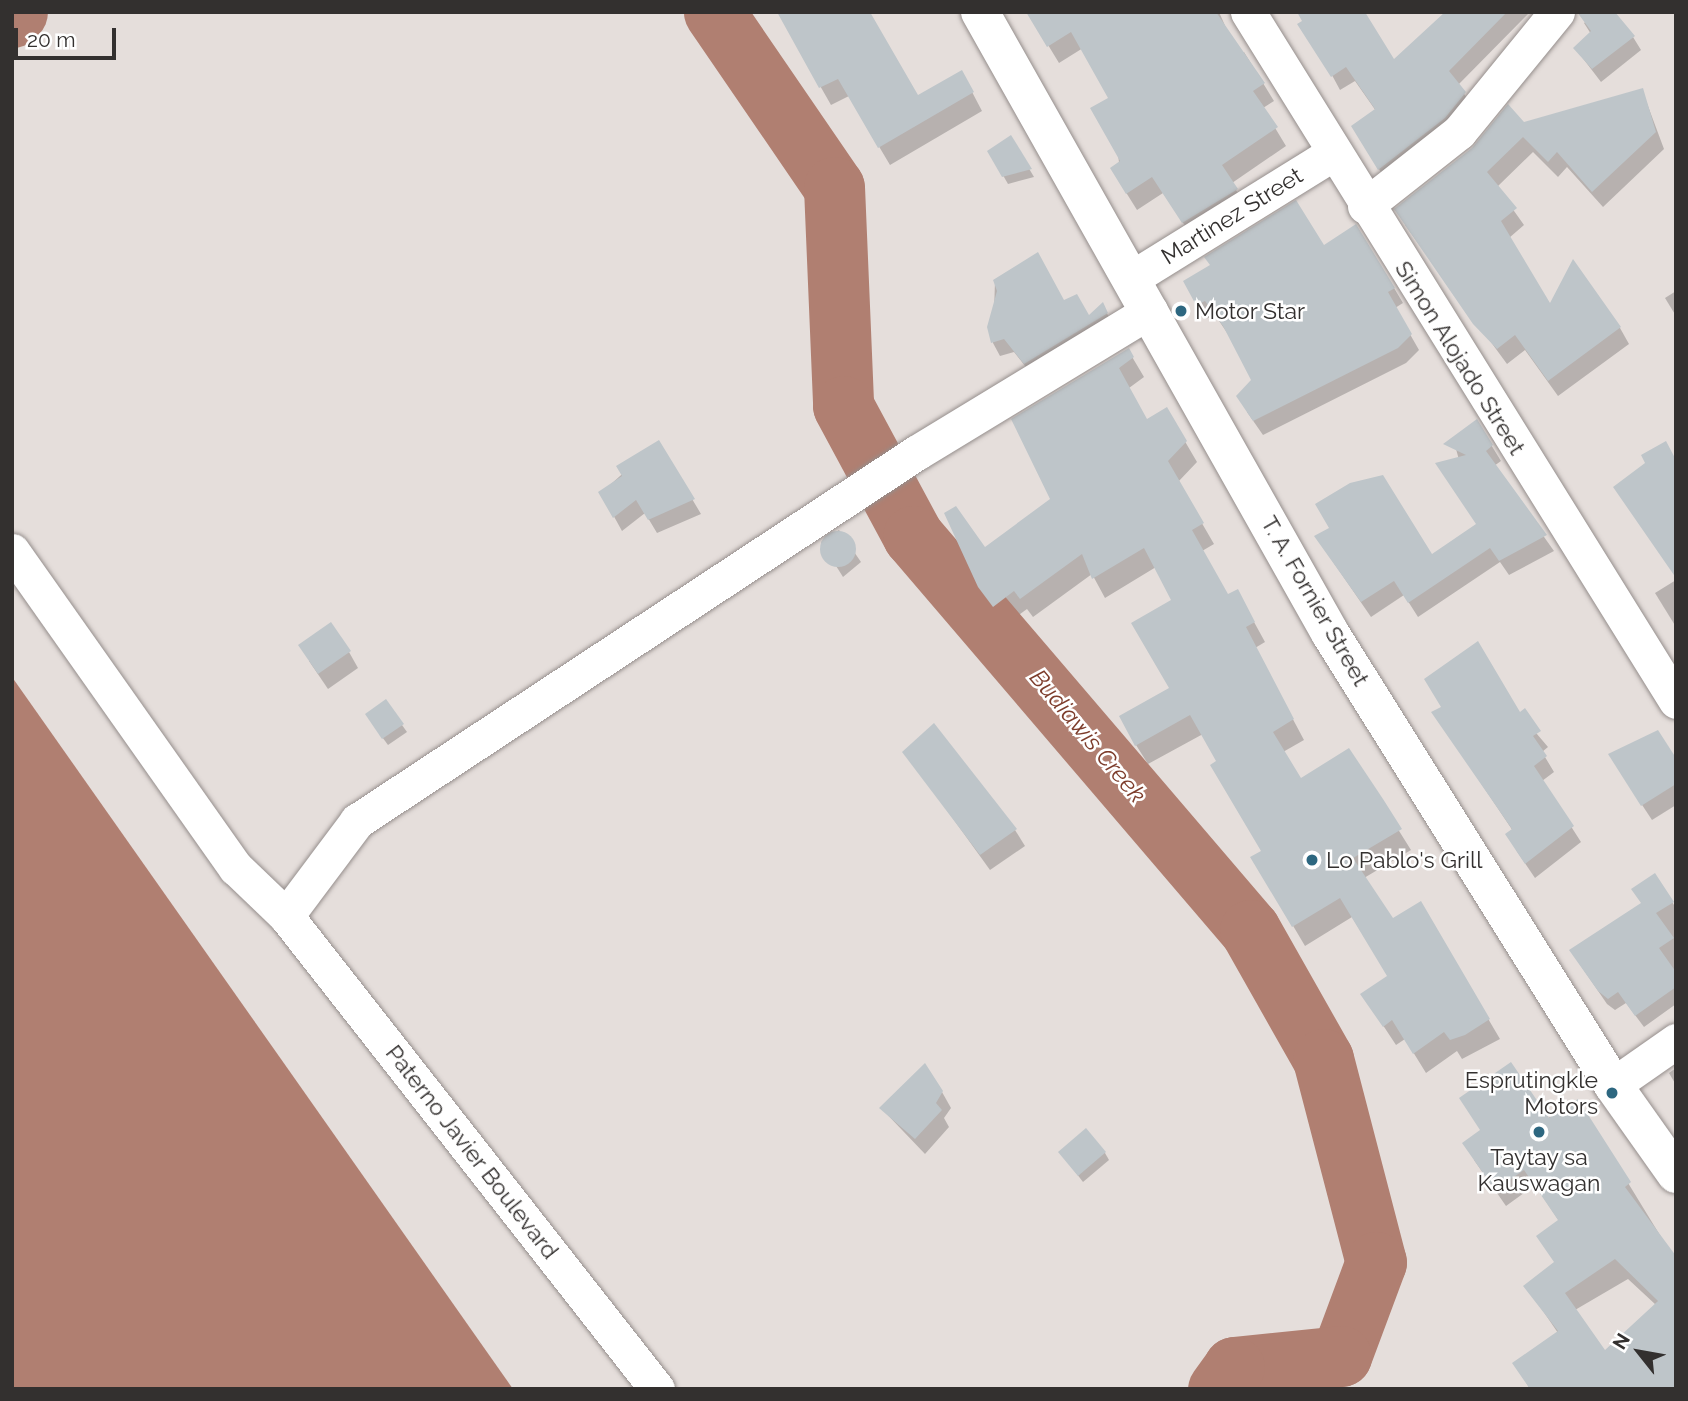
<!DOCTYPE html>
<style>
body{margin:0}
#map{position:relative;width:1688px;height:1401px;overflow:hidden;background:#e5dedb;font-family:Raleway,sans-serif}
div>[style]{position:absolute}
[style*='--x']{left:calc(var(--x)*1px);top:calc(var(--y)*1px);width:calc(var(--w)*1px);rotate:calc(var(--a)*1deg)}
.water>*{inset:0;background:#b07f71}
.shadow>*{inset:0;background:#0003}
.river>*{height:61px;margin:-30.5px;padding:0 30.5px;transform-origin:30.5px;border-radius:30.5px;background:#b07f71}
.building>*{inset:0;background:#bec5c9}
.round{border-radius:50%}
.roads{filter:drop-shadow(0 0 2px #958e8c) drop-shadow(0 0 2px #958e8c)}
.minor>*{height:35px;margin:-17.5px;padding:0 17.5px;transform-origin:17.5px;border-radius:17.5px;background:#fff}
.primary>*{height:38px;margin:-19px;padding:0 19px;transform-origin:19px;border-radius:19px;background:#fff}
.dots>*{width:19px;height:19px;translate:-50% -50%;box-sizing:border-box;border:4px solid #fff;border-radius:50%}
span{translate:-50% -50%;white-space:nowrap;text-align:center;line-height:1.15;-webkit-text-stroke:5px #fff;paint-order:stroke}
.street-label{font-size:23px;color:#33302f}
.poi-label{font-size:23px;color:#33302f}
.left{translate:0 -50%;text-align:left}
.right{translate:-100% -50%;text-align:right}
.water-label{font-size:24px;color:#7d3c2b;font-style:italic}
.frame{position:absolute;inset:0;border:14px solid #33302f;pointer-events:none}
.north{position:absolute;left:1604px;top:1317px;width:70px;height:70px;-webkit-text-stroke:5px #fff;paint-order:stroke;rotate:301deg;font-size:19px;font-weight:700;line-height:28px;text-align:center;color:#33302f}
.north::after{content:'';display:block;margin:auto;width:24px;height:32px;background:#33302f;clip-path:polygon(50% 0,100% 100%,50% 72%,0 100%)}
.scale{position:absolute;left:14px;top:28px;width:102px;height:32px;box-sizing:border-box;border:4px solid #33302f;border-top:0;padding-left:9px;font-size:21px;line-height:24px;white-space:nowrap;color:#33302f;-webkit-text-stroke:5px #fff;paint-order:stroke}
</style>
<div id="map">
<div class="water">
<div style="clip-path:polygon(12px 677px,288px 1069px,513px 1389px,12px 1389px)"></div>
</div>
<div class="shadow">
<div style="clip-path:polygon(778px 12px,917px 97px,971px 90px,982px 111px,890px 165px,849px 96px,831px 105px)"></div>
<div style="clip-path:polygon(1028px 12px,1219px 12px,1238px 55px,1244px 52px,1274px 101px,1263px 108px,1286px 146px,1232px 183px,1246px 207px,1194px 239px,1163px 193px,1137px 210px,1122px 186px,1111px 99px,1083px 48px,1059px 63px)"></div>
<div style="clip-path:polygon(1298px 12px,1394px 61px,1446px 12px,1530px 12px,1458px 85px,1473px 107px,1388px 184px,1353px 126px,1376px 111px,1355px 81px,1340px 90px)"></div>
<div style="clip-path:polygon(1590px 18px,1633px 37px,1641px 50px,1601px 82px,1575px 48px,1591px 34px,1584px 23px)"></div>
<div style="clip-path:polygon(1642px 90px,1664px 149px,1603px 207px,1567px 167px,1558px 177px,1533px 152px,1497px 187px,1524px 225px,1509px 238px,1550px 306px,1620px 328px,1629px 344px,1558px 396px,1525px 350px,1507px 364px,1405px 225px,1524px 124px)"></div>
<div style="clip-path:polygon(1011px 138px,1034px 177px,1008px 184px,989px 151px)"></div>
<div style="clip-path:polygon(1324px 247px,1394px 288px,1403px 303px,1395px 308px,1419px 350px,1406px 363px,1263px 435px,1247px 412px,1253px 380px,1230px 337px,1215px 315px,1206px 319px,1185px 281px)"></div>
<div style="clip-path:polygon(995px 281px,1064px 302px,1089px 318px,1102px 305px,1115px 327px,1033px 376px,1014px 352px,1000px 356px,993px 343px)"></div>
<div style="clip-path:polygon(1676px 291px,1676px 316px,1665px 298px)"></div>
<div style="clip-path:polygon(1128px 350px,1144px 377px,1129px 388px,1147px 421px,1166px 409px,1197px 462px,1178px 482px,1214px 544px,1202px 551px,1227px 596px,1248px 611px,1265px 642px,1255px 648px,1304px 740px,1283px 752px,1300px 781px,1349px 751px,1411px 850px,1364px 878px,1393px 920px,1420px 903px,1500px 1039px,1462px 1059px,1457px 1051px,1426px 1073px,1405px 1039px,1396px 1045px,1363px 995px,1389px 977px,1352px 917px,1305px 946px,1253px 858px,1263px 851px,1203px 734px,1148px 764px,1136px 745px,1171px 689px,1173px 600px,1156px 567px,1105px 598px,1092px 574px,1033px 617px,1027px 609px,1005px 625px,946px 514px,985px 550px,1052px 500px)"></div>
<div style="clip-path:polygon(1477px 422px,1501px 461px,1494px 466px,1554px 551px,1509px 575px,1500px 562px,1418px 617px,1404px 595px,1371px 617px,1316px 537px,1331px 528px,1431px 557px,1477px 525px,1456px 449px)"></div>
<div style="clip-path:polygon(658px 442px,701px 514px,657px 533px,645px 513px,622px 531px,601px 493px)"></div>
<div style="clip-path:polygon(839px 530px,861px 562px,843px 577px,821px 542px)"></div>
<div style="clip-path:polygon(1676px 580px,1676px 627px,1655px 593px)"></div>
<div style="clip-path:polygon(349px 652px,358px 668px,328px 689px,309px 661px)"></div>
<div style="clip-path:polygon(1434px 713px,1520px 714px,1548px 747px,1542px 752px,1554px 772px,1542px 781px,1581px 842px,1535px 878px,1516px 850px,1513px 831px)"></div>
<div style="clip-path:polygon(371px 722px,402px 725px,407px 732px,388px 745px)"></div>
<div style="clip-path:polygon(905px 752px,1015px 830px,1025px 846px,990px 870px)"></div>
<div style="clip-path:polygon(1676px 769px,1676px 805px,1652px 820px,1619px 770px)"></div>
<div style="clip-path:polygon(1655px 876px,1676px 908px,1676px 1004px,1644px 1027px,1626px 1003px,1615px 1010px,1607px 1004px,1579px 963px,1643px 904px)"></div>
<div style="clip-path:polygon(1676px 1068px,1676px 1085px,1669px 1073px)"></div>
<div style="clip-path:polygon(942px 1092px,951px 1108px,944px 1118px,949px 1127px,925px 1154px,881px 1108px)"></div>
<div style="clip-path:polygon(evenodd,1578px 1101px,1669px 1250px,1676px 1389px,1530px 1389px,1514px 1363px,1558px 1333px,1526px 1286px,1555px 1264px,1559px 1221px,1535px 1185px,1506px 1206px,1474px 1160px,1578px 1101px,1628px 1279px,1656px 1305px,1605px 1353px,1575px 1310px,1628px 1279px)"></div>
<div style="clip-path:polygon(1060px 1152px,1105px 1153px,1109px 1160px,1083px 1182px)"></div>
</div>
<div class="river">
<div style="--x:714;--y:12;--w:212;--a:55.6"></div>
<div style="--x:834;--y:187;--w:219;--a:87.6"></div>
<div style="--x:843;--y:406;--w:148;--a:61.7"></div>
<div style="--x:913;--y:536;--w:518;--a:49.46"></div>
<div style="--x:1250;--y:930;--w:148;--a:60.5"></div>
<div style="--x:1323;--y:1059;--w:210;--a:75.4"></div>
<div style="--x:1376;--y:1262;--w:100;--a:110.4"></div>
<div style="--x:1341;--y:1356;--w:108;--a:174.1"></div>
<div style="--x:1234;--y:1367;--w:27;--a:126"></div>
<div style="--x:12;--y:17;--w:7;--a:-45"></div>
</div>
<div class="building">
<div style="clip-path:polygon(777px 12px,870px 12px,918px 95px,962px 70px,974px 92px,878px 148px,838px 79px,819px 88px)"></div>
<div style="clip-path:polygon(1026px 12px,1216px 12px,1265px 83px,1253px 91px,1278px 127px,1222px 165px,1238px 189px,1182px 223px,1152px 177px,1126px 194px,1110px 168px,1120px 161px,1090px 108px,1108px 98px,1071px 32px,1047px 47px)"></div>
<div style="clip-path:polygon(1297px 12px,1365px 12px,1394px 59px,1445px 12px,1507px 12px,1449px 71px,1466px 92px,1445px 118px,1378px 170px,1351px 126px,1375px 109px,1346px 67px,1331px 77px,1297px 24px,1302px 21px)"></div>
<div style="clip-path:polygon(1577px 12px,1615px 12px,1635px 36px,1592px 69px,1573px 48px,1591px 31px)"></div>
<div style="clip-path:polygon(1643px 88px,1656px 132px,1592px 192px,1557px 152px,1548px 162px,1523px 137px,1487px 172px,1517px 208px,1501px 221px,1550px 303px,1573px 259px,1621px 327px,1548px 381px,1515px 335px,1497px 349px,1473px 324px,1394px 209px,1472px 148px,1508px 104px,1524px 122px)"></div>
<div style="clip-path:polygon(1011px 135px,1032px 169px,1002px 177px,987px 151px)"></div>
<div style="clip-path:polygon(1296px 200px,1324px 245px,1356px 224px,1395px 288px,1388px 292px,1412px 334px,1398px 348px,1253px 421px,1236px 396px,1251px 380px,1223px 326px,1205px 301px,1196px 305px,1183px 281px,1210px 265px,1204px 257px)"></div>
<div style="clip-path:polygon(1038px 252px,1064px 300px,1077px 294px,1089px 315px,1103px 302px,1108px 313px,1024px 364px,1004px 339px,991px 343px,987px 327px,997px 291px,993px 280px)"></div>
<div style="clip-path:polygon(1129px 348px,1134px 357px,1119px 368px,1147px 419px,1167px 407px,1187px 441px,1168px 461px,1204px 523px,1192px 530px,1228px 594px,1238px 589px,1255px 622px,1246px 627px,1294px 719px,1273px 732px,1301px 778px,1349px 748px,1383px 799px,1402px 829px,1353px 858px,1393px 918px,1421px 901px,1490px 1019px,1465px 1035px,1450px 1040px,1444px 1032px,1413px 1054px,1392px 1020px,1383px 1027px,1360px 994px,1387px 976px,1340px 898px,1292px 927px,1250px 857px,1261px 851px,1210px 765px,1216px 761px,1190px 715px,1135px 746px,1119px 716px,1169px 688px,1131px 623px,1171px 600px,1144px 548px,1092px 579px,1082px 554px,1020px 599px,1014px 591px,993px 607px,978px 587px,944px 513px,956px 506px,985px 547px,1050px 499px,1011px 419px)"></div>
<div style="clip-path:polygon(1477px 419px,1493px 445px,1486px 451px,1547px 535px,1499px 561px,1490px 548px,1408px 603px,1394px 581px,1361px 602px,1314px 536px,1329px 528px,1315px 504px,1350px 483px,1383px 475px,1432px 554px,1476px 524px,1435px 463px,1466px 455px,1443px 444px)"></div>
<div style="clip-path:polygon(659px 440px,695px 499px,648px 520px,636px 500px,613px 518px,598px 492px,622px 476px,616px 466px)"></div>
<div style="clip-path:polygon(1666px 441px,1676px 460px,1676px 578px,1613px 487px,1645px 463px,1641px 455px)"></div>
<div class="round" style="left:820px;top:531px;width:36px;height:36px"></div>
<div style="clip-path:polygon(331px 622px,351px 651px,318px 674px,298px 645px)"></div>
<div style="clip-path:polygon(1478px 641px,1520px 712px,1525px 708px,1541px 731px,1533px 736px,1547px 756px,1534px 766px,1574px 826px,1525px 864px,1505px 834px,1512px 829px,1431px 712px,1441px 707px,1424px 679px)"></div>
<div style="clip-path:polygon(386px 699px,404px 724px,382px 739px,365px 714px)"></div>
<div style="clip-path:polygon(934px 723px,1017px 829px,980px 855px,902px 752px)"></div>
<div style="clip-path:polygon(1658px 730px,1676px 758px,1676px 784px,1641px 806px,1608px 754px)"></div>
<div style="clip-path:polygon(1655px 873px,1674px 902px,1656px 913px,1674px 938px,1659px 948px,1676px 972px,1676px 987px,1635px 1016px,1618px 992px,1608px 999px,1598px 991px,1569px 950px,1641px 903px,1631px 889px)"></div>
<div style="clip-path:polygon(evenodd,1511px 1062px,1549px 1118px,1578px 1099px,1631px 1182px,1625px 1187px,1676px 1256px,1676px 1389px,1530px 1389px,1512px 1363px,1558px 1331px,1523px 1286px,1554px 1262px,1536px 1236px,1558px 1220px,1524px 1170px,1495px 1190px,1462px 1143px,1480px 1130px,1459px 1098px,1511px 1062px,1615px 1259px,1658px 1301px,1605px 1350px,1565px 1293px,1615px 1259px)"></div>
<div style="clip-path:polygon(925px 1063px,943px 1091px,936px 1103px,942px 1110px,915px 1139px,879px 1108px)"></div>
<div style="clip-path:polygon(1086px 1128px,1106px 1152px,1078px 1176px,1058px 1152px)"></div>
</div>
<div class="roads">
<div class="minor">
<div style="--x:1248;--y:12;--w:811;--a:58.15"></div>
<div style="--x:1365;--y:206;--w:120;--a:-38.2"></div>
<div style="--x:1459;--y:132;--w:155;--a:-50.8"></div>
<div style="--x:1132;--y:278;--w:235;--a:-31.8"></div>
<div style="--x:12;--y:551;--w:388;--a:54.8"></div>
<div style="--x:236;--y:868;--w:69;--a:43.8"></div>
<div style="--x:286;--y:916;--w:601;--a:51.89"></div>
<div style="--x:286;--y:916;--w:119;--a:-53.2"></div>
<div style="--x:357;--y:821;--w:669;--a:-33.36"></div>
<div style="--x:916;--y:453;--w:274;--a:-31.3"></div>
<div style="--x:1613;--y:1085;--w:77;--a:-34.9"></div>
</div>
<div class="primary">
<div style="--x:980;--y:12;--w:713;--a:60.59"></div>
<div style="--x:1330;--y:633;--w:533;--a:57.95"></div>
<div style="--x:1613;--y:1085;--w:109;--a:54.7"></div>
</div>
</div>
<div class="dots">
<div style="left:1181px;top:311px;background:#2d6780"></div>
<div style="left:1312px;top:860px;background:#2d6780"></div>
<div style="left:1612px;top:1093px;background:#2d6780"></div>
<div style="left:1539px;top:1132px;background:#2d6780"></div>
</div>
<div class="street-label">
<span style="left:1232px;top:216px;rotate:-32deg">Martinez Street</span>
<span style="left:1460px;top:358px;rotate:58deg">Simon Alojado Street</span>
<span style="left:1315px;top:601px;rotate:60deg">T. A. Fornier Street</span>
<span style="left:472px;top:1152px;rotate:52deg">Paterno Javier Boulevard</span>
</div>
<div class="poi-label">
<span class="left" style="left:1195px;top:311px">Motor Star</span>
<span class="left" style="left:1326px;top:860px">Lo Pablo's Grill</span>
<span class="right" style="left:1598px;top:1093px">Esprutingkle<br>Motors</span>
<span style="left:1539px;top:1170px">Taytay sa<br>Kauswagan</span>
</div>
<div class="water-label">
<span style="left:1088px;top:736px;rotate:50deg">Budiawis Creek</span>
</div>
<div class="frame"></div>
<div class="north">N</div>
<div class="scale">20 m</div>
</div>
